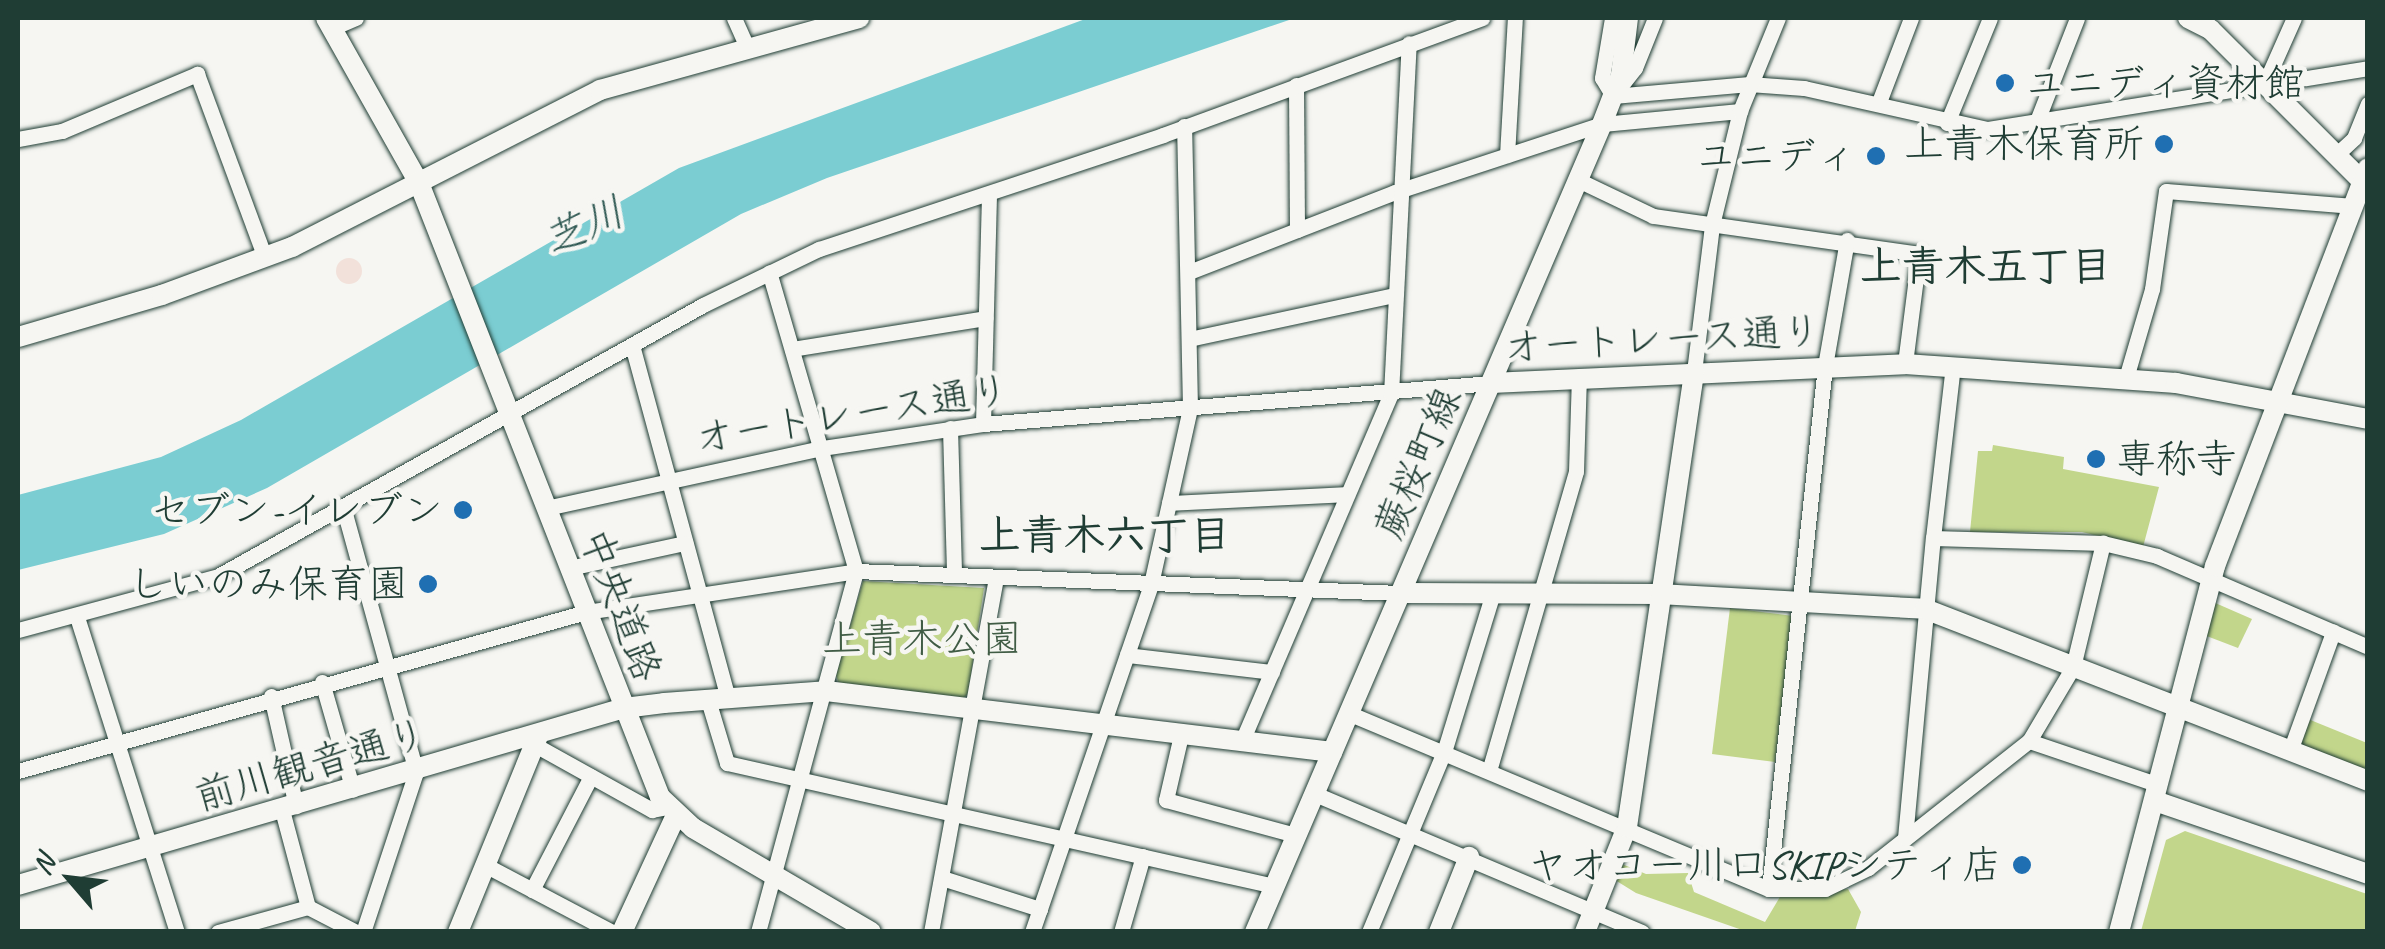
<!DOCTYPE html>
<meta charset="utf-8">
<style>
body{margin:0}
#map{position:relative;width:2385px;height:949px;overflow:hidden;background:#f6f6f2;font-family:Caveat,"Klee One",sans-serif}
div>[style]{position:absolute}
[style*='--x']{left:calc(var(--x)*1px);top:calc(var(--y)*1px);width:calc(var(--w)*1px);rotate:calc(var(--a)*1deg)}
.built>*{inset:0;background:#f2e1da}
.round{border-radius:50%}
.green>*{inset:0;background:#c2d68b}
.water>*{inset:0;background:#7bcdd2}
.roads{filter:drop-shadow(0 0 2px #1f3d34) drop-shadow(0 0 2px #1f3d34)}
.street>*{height:15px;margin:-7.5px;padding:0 7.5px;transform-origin:7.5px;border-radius:7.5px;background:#f6f6f2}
.secondary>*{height:20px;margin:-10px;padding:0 10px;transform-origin:10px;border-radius:10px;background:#f6f6f2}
.dots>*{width:28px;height:28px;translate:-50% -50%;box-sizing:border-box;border:5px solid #f6f6f2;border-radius:50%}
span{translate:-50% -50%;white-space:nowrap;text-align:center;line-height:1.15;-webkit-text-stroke:9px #f6f6f2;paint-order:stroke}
.poi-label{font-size:40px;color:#1f3d34}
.left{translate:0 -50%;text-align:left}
.right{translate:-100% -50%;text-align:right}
.street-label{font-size:40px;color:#1f3d34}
.park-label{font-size:40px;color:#405c45}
.water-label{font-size:42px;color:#315a54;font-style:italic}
.neighbourhood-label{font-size:42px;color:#1f3d34;font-weight:700}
.frame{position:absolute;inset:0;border:20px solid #1f3d34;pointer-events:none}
.north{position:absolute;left:20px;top:829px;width:100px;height:100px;-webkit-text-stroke:8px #f6f6f2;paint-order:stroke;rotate:298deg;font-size:28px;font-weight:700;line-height:40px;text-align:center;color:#1f3d34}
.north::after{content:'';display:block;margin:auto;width:35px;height:45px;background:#1f3d34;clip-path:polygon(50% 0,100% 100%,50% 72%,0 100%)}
</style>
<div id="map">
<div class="built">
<div class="round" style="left:336px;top:258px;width:26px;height:26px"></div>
</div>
<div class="green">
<div style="clip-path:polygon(1993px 445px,2064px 457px,2063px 469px,2159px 487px,2143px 547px,2082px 532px,1970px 532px,1978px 451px,1992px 451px)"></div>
<div style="clip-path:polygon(863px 581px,984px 588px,968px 694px,961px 700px,839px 684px,836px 675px)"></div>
<div style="clip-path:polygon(2213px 602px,2252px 619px,2238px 648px,2204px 635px)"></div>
<div style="clip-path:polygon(1730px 608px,1793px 616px,1775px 762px,1712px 754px)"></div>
<div style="clip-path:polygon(2308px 719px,2367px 743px,2367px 770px,2299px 744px)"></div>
<div style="clip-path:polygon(2185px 831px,2367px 894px,2367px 931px,2141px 931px,2166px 840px)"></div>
<div style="clip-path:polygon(1622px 864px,1646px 874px,1688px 873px,1694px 892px,1765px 922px,1781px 895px,1848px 889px,1861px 912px,1855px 931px,1745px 931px,1636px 893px,1615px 880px)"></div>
</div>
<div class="water">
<div style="clip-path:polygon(1088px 18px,1295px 18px,827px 178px,741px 214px,267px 488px,164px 534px,18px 570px,18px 495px,161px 457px,241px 420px,679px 168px)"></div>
</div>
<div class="roads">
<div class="street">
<div style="--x:734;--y:18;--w:34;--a:66"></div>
<div style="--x:1612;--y:18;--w:61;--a:99.5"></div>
<div style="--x:1602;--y:78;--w:21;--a:59"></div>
<div style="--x:1613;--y:96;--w:36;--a:-52"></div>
<div style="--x:1635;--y:68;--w:54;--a:-68.2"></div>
<div style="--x:332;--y:28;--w:26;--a:-23"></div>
<div style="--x:2265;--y:83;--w:71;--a:-66"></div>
<div style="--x:1296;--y:85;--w:145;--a:89.6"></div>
<div style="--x:1613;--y:96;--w:137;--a:-5"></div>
<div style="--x:1749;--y:84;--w:55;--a:4.2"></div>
<div style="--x:1804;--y:88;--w:189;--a:12.6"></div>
<div style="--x:1988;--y:129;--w:385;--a:-9.1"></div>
<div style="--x:1879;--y:102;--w:90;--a:-69.1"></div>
<div style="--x:1947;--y:123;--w:113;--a:-67.7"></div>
<div style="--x:2035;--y:126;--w:116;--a:-68.7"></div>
<div style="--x:18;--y:139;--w:45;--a:-10.3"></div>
<div style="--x:62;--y:131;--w:147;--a:-22.9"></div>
<div style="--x:197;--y:74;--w:196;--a:69.7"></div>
<div style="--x:1507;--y:155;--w:137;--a:-86.7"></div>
<div style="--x:2336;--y:155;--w:25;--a:-43"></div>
<div style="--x:2354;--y:138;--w:37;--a:-68"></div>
<div style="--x:1578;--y:180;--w:83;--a:25.6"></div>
<div style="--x:1653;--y:216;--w:269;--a:8.1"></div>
<div style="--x:1919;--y:254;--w:111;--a:97.3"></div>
<div style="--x:1189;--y:272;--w:221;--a:-21.2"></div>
<div style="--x:1395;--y:192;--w:218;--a:-18.2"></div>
<div style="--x:1602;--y:124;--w:139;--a:-5.4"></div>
<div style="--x:1189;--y:339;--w:211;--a:-12.1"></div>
<div style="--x:632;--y:345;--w:366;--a:74.8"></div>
<div style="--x:792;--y:349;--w:196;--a:-9.1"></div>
<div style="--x:1694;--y:372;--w:148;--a:-83"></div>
<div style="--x:1712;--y:225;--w:117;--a:-76.2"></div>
<div style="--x:1740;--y:111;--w:100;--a:-67.8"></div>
<div style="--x:2126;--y:378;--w:93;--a:-73.7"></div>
<div style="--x:2152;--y:289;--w:99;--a:-81.9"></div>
<div style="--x:2166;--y:191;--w:188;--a:4.6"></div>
<div style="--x:983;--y:424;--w:230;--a:-88.5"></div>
<div style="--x:950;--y:428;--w:147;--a:88.4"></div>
<div style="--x:1169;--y:503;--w:177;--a:-2.9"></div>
<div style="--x:546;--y:508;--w:282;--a:-12.3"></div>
<div style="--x:822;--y:448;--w:163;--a:-8.5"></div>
<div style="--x:983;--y:424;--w:510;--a:-4.61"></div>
<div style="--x:344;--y:510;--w:272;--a:74.6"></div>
<div style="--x:416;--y:772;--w:169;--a:108.3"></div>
<div style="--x:1933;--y:538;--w:173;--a:-83.4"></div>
<div style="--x:569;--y:568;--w:119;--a:-12.2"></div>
<div style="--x:77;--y:617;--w:330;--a:72.4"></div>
<div style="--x:18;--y:630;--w:207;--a:-15.1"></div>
<div style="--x:218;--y:576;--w:556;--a:-29.19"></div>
<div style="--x:703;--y:305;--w:129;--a:-25.8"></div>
<div style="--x:819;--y:249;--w:362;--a:-18.3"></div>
<div style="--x:1163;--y:135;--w:340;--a:-20.1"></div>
<div style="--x:1127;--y:655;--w:146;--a:6.7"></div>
<div style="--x:322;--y:682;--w:112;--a:74"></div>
<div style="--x:271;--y:696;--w:113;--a:77.2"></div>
<div style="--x:708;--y:700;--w:66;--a:73.2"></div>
<div style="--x:727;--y:763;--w:561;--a:12.67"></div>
<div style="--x:1348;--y:713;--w:456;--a:22.7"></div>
<div style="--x:1769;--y:889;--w:56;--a:0"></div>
<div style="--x:1825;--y:889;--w:48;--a:-26"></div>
<div style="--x:1868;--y:868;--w:205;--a:-38.3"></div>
<div style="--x:2029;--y:741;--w:86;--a:-59.3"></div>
<div style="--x:2073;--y:667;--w:128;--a:-76.4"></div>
<div style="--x:1181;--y:735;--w:67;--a:103"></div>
<div style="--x:1166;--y:800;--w:135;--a:15.1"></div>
<div style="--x:1242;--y:741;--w:378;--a:-66.8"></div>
<div style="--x:1391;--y:394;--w:351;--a:-87.1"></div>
<div style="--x:2029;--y:741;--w:137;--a:18.7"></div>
<div style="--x:535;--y:745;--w:134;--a:29.1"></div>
<div style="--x:652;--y:810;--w:15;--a:-11"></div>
<div style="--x:2290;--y:751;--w:127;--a:-70.1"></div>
<div style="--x:18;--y:771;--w:590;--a:-15.64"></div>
<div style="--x:586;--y:612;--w:273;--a:-8.6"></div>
<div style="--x:856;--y:571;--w:544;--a:2.32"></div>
<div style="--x:1489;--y:771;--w:312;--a:-73.8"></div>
<div style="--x:1576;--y:471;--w:93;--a:-88.2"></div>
<div style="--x:1315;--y:794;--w:355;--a:22.9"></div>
<div style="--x:282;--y:810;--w:100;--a:75"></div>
<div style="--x:308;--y:907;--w:54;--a:27.5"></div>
<div style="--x:1905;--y:838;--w:301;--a:-84.7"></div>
<div style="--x:1933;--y:538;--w:170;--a:1.7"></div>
<div style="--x:2103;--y:543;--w:56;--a:13.5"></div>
<div style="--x:2157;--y:556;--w:230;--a:23.3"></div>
<div style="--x:485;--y:865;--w:144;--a:27.8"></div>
<div style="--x:942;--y:878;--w:103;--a:17.6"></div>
<div style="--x:1769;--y:889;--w:526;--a:-83.89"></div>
<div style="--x:1825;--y:366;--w:128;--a:-80.1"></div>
<div style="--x:532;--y:890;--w:128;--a:-62.6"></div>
<div style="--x:218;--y:932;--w:93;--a:-15.5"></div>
<div style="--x:758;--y:932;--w:374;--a:-74.8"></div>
<div style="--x:856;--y:571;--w:311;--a:-106.2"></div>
<div style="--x:931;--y:932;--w:361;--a:-79.6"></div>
<div style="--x:1032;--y:932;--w:368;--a:-71.1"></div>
<div style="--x:1151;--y:584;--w:180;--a:-77.5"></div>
<div style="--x:1190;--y:408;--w:282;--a:-91.2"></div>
<div style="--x:1121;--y:932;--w:79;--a:-73.9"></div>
<div style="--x:1369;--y:932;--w:195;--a:-67.4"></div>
<div style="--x:1444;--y:752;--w:166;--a:-72.9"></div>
</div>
<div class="secondary">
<div style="--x:326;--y:18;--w:189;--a:60.6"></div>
<div style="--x:419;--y:183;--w:660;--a:68.57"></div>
<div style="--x:660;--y:797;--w:45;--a:43.2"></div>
<div style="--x:693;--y:828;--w:206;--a:30.3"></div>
<div style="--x:2188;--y:18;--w:25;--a:27"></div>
<div style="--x:2210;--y:29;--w:223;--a:45"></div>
<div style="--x:18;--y:337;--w:150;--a:-16.3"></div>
<div style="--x:162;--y:295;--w:139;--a:-20.3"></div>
<div style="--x:292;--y:247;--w:346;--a:-27"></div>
<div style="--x:600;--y:90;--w:269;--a:-15.5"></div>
<div style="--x:1491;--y:383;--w:414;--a:-2.6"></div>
<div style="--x:1905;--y:364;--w:272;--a:4"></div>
<div style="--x:2176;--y:383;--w:195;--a:10.6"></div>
<div style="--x:1400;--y:593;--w:259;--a:0.2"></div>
<div style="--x:1659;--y:594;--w:266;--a:3.2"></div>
<div style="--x:1925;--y:609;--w:475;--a:21.2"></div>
<div style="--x:2155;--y:801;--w:225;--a:18.9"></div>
<div style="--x:18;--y:885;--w:631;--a:-16.28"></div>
<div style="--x:624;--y:708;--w:40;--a:-7.1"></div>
<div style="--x:664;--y:703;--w:162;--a:-4.2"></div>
<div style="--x:826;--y:691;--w:510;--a:6.87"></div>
<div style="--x:458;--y:932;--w:214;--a:-67.8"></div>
<div style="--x:622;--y:932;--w:129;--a:-65.2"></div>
<div style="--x:1255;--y:932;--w:879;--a:-66.76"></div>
<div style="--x:1602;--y:124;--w:53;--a:-68.8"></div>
<div style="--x:1621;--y:75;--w:57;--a:-83"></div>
<div style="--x:1439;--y:932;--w:81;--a:-68.2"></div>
<div style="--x:1585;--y:932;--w:113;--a:-68.2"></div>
<div style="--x:1627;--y:827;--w:460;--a:-81.6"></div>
<div style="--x:2119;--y:932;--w:378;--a:-75.3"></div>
<div style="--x:2215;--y:566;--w:426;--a:-69"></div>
</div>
</div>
<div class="dots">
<div style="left:2005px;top:83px;background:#1f6fb2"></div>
<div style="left:2164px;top:144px;background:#1f6fb2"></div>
<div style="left:1876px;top:156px;background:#1f6fb2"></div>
<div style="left:2096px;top:459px;background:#1f6fb2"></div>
<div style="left:463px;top:510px;background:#1f6fb2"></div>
<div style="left:428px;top:584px;background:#1f6fb2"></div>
<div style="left:2022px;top:865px;background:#1f6fb2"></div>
</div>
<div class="poi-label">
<span class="left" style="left:2025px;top:83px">ユニディ資材館</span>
<span class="right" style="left:2144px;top:144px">上青木保育所</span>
<span class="right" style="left:1856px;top:156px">ユニディ</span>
<span class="left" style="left:2116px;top:459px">専称寺</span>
<span class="right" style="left:443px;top:510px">セブン-イレブン</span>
<span class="right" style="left:408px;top:584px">しいのみ保育園</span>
<span class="right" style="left:2002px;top:865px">ヤオコー川口SKIPシティ店</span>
</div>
<div class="street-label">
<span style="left:1662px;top:339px;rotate:-3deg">オートレース通り</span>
<span style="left:852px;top:414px;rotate:-9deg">オートレース通り</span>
<span style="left:1418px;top:463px;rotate:-67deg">蕨桜町線</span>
<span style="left:621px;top:605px;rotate:69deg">中央道路</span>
<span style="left:311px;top:765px;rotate:-16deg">前川観音通り</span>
</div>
<div class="park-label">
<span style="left:922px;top:639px">上青木公園</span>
</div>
<div class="water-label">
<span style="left:584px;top:227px;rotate:-24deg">芝川</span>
</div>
<div class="neighbourhood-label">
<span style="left:1986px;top:267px">上青木五丁目</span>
<span style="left:1105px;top:536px">上青木六丁目</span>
</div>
<div class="frame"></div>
<div class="north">N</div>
</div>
